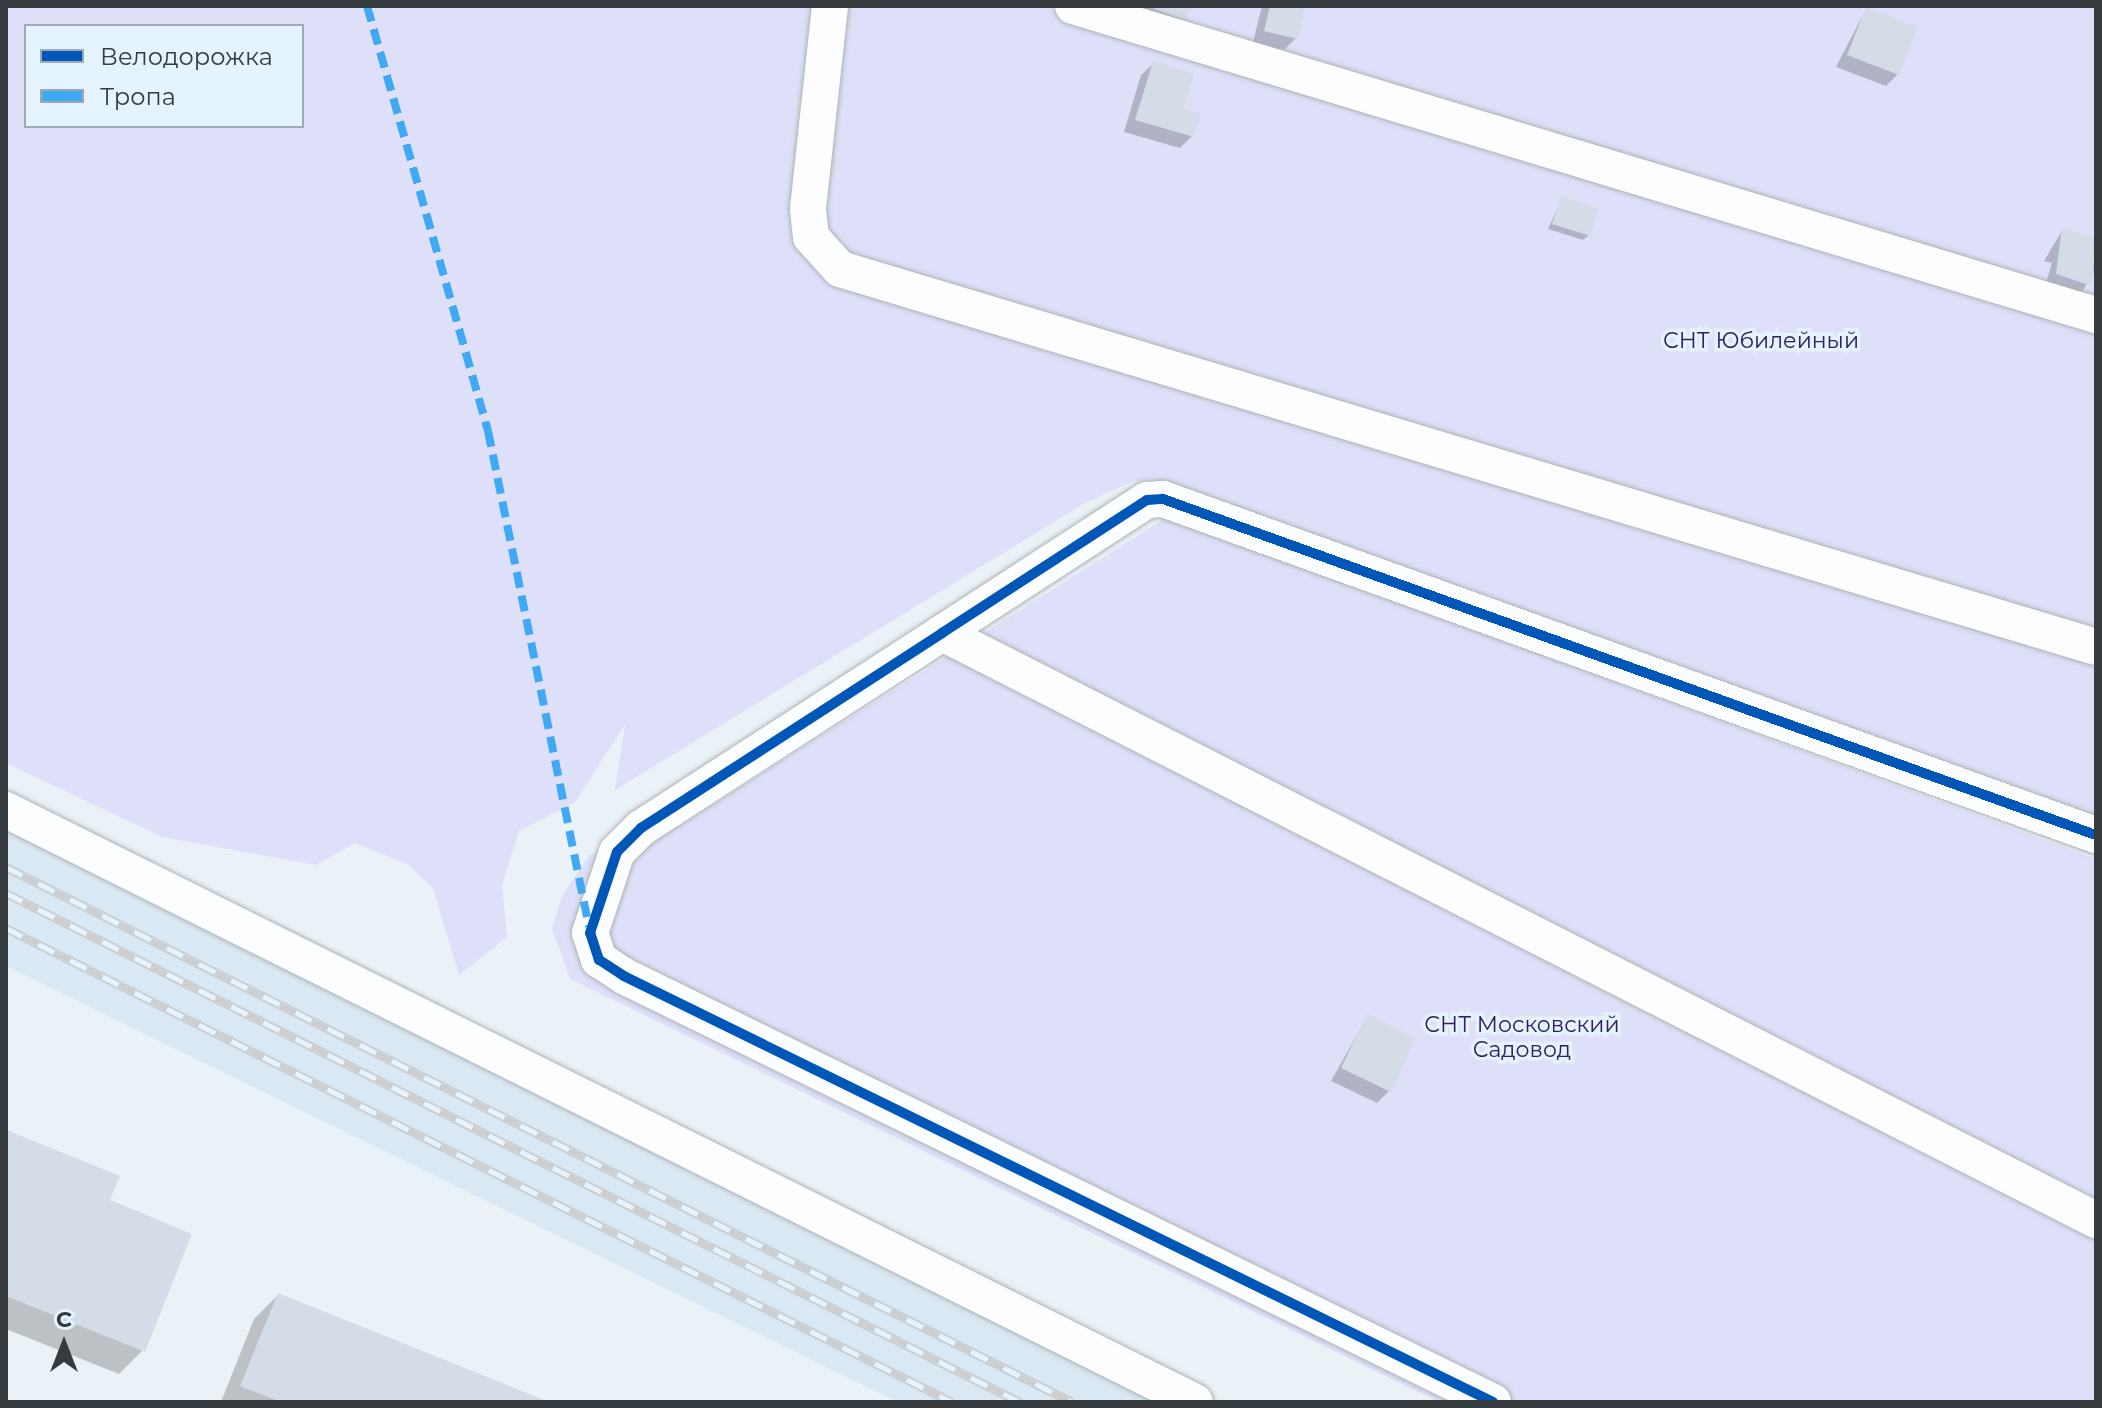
<!DOCTYPE html>
<meta charset="utf-8">
<style>
body{margin:0}
#map{position:relative;width:2102px;height:1408px;overflow:hidden;background:#eaf2f7;font-family:Montserrat,sans-serif}
div>[style]{position:absolute}
[style*='--x']{left:calc(var(--x)*1px);top:calc(var(--y)*1px);width:calc(var(--w)*1px);rotate:calc(var(--a)*1deg)}
.built>*{inset:0;background:#d9e8f2}
.green>*{inset:0;background:#dde0f8}
.shadow>*{inset:0;background:#0003}
.building>*{inset:0;background:#d4dce7}
.roads{filter:drop-shadow(0 0 2px #adb3b7) drop-shadow(0 0 2px #adb3b7)}
.minor>*{height:36px;margin:-18px;padding:0 18px;transform-origin:18px;border-radius:18px;background:#fcfdfe}
.rail>*{height:9px;margin-top:-4.5px;transform-origin:0;background:repeating-linear-gradient(90deg,#e4f3fd 0 18px,#ccced0 0 36px);box-sizing:border-box;border-block:2px solid #ccced0}
.quiet>*{height:8px;margin-top:-4px;transform-origin:0;background:repeating-linear-gradient(90deg,#3fa9f5 0 16px,transparent 0 24px)}
.cycleway>*{height:10px;margin:-5px;padding:0 5px;transform-origin:5px;border-radius:5px;background:#0057b8}
span{translate:-50% -50%;white-space:nowrap;text-align:center;line-height:1.15;-webkit-text-stroke:7px #e4f3fd;paint-order:stroke}
.park-label{font-size:22px;color:#2d2066}
.frame{position:absolute;inset:0;border:8px solid #353b3e;pointer-events:none}
.legend{position:absolute;left:24px;top:24px;width:280px;height:104px;box-sizing:border-box;background:#e4f3fd;border:2px solid #9ea9b1;margin:0;padding:10px 14px;list-style:none;font-size:24px;color:#353b3e}
.legend li{display:flex;align-items:center;gap:16px;height:40px}
.legend b{width:40px;border:2px solid #9ea9b1}
.north{position:absolute;left:24px;top:1304px;width:80px;height:80px;-webkit-text-stroke:6px #e4f3fd;paint-order:stroke;rotate:0deg;font-size:22px;font-weight:700;line-height:32px;text-align:center;color:#353b3e}
.north::after{content:'';display:block;margin:auto;width:28px;height:36px;background:#353b3e;clip-path:polygon(50% 0,100% 100%,50% 72%,0 100%)}
</style>
<div id="map">
<div class="built">
<div style="clip-path:polygon(6px 828px,1162px 1402px,898px 1402px,6px 966px)"></div>
</div>
<div class="green">
<div style="clip-path:polygon(evenodd,6px 6px,2096px 6px,2096px 820px,1178px 485px,1134px 481px,1085px 503px,615px 790px,625px 725px,575px 802px,519px 831px,502px 885px,507px 937px,459px 975px,433px 888px,407px 864px,355px 843px,316px 865px,162px 837px,6px 763px,6px 6px,26px 26px,302px 26px,302px 126px,26px 126px,26px 26px)"></div>
<div style="clip-path:polygon(1167px 517px,2096px 859px,2096px 1402px,1439px 1402px,570px 979px,552px 929px,562px 896px,589px 855px,678px 827px)"></div>
</div>
<div class="shadow">
<div style="clip-path:polygon(1146px 6px,1188px 6px,1171px 32px,1141px 20px)"></div>
<div style="clip-path:polygon(1262px 6px,1303px 6px,1296px 38px,1284px 50px,1253px 42px)"></div>
<div style="clip-path:polygon(1866px 9px,1898px 74px,1886px 86px,1836px 67px)"></div>
<div style="clip-path:polygon(1154px 63px,1192px 136px,1180px 148px,1124px 132px,1141px 75px)"></div>
<div style="clip-path:polygon(1562px 198px,1589px 235px,1583px 240px,1548px 229px)"></div>
<div style="clip-path:polygon(2063px 229px,2096px 240px,2096px 268px,2079px 297px,2045px 286px,2052px 263px,2044px 261px)"></div>
<div style="clip-path:polygon(1367px 1017px,1389px 1091px,1377px 1103px,1331px 1081px)"></div>
<div style="clip-path:polygon(6px 1132px,107px 1202px,143px 1350px,119px 1374px,6px 1329px)"></div>
<div style="clip-path:polygon(278px 1295px,544px 1402px,221px 1402px,254px 1319px)"></div>
</div>
<div class="building">
<div style="clip-path:polygon(1147px 6px,1191px 6px,1185px 21px)"></div>
<div style="clip-path:polygon(1270px 6px,1305px 6px,1298px 39px,1264px 31px)"></div>
<div style="clip-path:polygon(1866px 7px,1918px 27px,1899px 75px,1847px 55px)"></div>
<div style="clip-path:polygon(1153px 61px,1194px 74px,1183px 109px,1201px 114px,1194px 137px,1135px 120px)"></div>
<div style="clip-path:polygon(1561px 196px,1599px 208px,1591px 236px,1552px 224px)"></div>
<div style="clip-path:polygon(2062px 227px,2096px 238px,2092px 286px,2056px 274px)"></div>
<div style="clip-path:polygon(1367px 1014px,1416px 1038px,1391px 1092px,1341px 1068px)"></div>
<div style="clip-path:polygon(6px 1130px,120px 1176px,110px 1200px,192px 1234px,145px 1352px,6px 1296px)"></div>
<div style="clip-path:polygon(278px 1293px,549px 1402px,281px 1402px,240px 1386px)"></div>
</div>
<div class="roads">
<div class="minor">
<div style="--x:830;--y:6;--w:204;--a:96.2"></div>
<div style="--x:808;--y:209;--w:28;--a:84"></div>
<div style="--x:811;--y:237;--w:43;--a:47.8"></div>
<div style="--x:840;--y:269;--w:1312;--a:16.75"></div>
<div style="--x:1073;--y:6;--w:1069;--a:16.81"></div>
<div style="--x:942;--y:633;--w:1295;--a:26.96"></div>
<div style="--x:6;--y:810;--w:1328;--a:26.47"></div>
<div style="--x:1493;--y:1402;--w:968;--a:-153.89"></div>
<div style="--x:624;--y:976;--w:30;--a:-147"></div>
<div style="--x:599;--y:960;--w:28;--a:-108"></div>
<div style="--x:590;--y:933;--w:85;--a:-71.6"></div>
<div style="--x:617;--y:852;--w:34;--a:-45"></div>
<div style="--x:641;--y:828;--w:359;--a:-32.9"></div>
<div style="--x:942;--y:633;--w:244;--a:-33"></div>
<div style="--x:1147;--y:500;--w:16;--a:-4"></div>
<div style="--x:1163;--y:499;--w:992;--a:19.81"></div>
</div>
</div>
<div class="rail">
<div style="--x:6;--y:867;--w:1193;--a:26.65"></div>
<div style="--x:6;--y:893;--w:1135;--a:26.66"></div>
<div style="--x:6;--y:928;--w:1058;--a:26.61"></div>
</div>
<div class="quiet">
<div style="--x:367;--y:6;--w:442;--a:74.1"></div>
<div style="--x:488;--y:431;--w:506;--a:78.49"></div>
</div>
<div class="cycleway">
<div style="--x:1493;--y:1402;--w:968;--a:-153.89"></div>
<div style="--x:624;--y:976;--w:30;--a:-147"></div>
<div style="--x:599;--y:960;--w:28;--a:-108"></div>
<div style="--x:590;--y:933;--w:85;--a:-71.6"></div>
<div style="--x:617;--y:852;--w:34;--a:-45"></div>
<div style="--x:641;--y:828;--w:359;--a:-32.9"></div>
<div style="--x:942;--y:633;--w:244;--a:-33"></div>
<div style="--x:1147;--y:500;--w:16;--a:-4"></div>
<div style="--x:1163;--y:499;--w:992;--a:19.81"></div>
</div>
<div class="park-label">
<span style="left:1761px;top:341px">СНТ Юбилейный</span>
<span style="left:1522px;top:1037px">СНТ Московский<br>Садовод</span>
</div>
<div class="frame"></div>
<ul class="legend">
<li><b style="height:10px;background:#0057b8"></b>Велодорожка</li>
<li><b style="height:10px;background:#3fa9f5"></b>Тропа</li>
</ul>
<div class="north">С</div>
</div>
